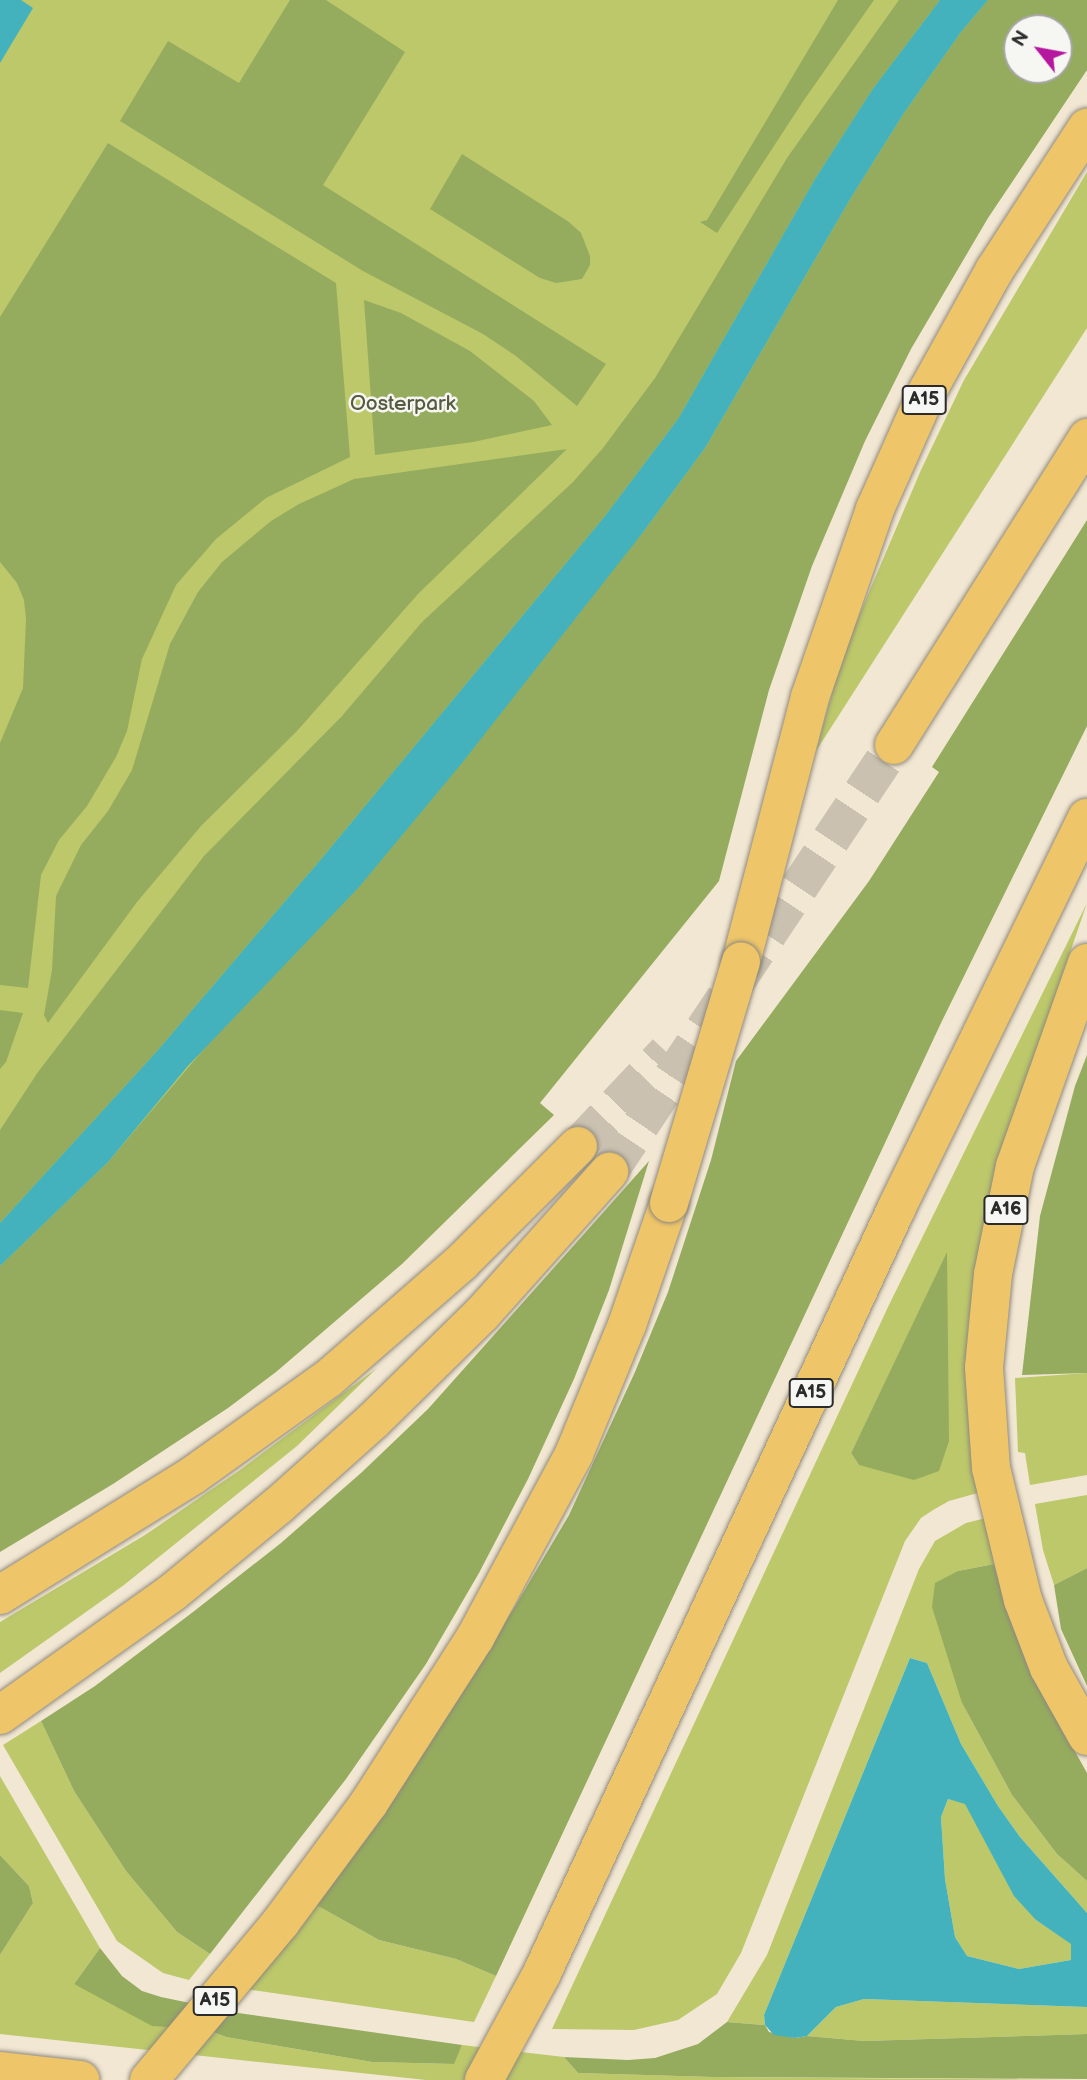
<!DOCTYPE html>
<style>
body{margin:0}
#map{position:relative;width:1087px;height:2080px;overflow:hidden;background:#f2e7d3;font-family:"Balsamiq Sans",sans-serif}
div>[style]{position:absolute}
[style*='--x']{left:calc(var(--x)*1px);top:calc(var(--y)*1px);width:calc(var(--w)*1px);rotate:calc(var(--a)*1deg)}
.green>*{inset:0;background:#bcc86a}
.forest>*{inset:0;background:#95ac5e}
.water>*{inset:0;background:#43b2bd}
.motorway-tunnel>*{height:38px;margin-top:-19px;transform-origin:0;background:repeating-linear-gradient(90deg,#cac1b1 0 38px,transparent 0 57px)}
.roads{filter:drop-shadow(0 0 2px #8e897f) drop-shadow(0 0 2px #8e897f)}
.motorway>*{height:38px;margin:-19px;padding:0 19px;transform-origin:19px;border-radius:19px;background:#eec569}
.bridges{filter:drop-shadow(0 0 2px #8e897f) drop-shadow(0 0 2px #8e897f)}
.motorway-bridge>*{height:38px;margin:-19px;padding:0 19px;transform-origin:19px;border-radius:19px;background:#eec569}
span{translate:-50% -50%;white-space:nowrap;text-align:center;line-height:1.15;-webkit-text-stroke:5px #f6f6f2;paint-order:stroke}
.shield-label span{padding:2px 5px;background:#f6f6f2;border:2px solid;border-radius:5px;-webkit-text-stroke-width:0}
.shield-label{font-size:19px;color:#2b2b2b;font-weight:700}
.park-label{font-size:21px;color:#565a3e}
.north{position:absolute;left:1003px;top:14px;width:70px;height:70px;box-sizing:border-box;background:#f6f6f2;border:2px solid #a5a5a2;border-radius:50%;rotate:301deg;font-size:19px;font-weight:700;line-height:28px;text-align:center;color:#2b2b2b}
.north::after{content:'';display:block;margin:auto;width:24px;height:32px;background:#b5179e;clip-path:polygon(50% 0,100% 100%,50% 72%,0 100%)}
</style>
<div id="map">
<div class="green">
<div style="clip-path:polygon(evenodd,0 0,1087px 0,1087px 70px,0 1300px,0 0,1017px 28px,1059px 28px,1059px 70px,1017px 70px,1017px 28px)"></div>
<div style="clip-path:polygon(1087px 172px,1087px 328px,816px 751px,835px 682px,855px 625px,921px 470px,964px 380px)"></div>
<div style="clip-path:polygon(evenodd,1087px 903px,1012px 1122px,981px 1492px,949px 1501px,933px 1510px,921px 1518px,905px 1541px,741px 1953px,717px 1994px,678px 2020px,634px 2030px,552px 2029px,888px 1307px,1087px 903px,947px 1254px,859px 1465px,851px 1453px,947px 1254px)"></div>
<div style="clip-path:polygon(377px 1368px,297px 1446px,124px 1585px,0 1673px,0 1622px,145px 1535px,240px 1470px)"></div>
<div style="clip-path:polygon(1087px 1373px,1087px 1475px,1030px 1485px,1025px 1453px,1018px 1452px,1015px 1378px)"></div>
<div style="clip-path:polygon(1087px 1495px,1087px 1568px,1054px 1585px,1043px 1550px,1035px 1504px)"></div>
<div style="clip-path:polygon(986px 1518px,994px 1564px,958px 1571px,962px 1703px,1012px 1795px,1057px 1854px,1087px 1881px,1087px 1913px,1020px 1837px,998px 1806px,961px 1744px,927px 1663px,910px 1658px,764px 2015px,765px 2025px,727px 2022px,767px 1955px,919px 1569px,935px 1541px,966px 1523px)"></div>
<div style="clip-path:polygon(41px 1721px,74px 1791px,126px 1871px,177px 1932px,210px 1954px,189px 1980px,163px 1973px,117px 1941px,3px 1745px)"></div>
<div style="clip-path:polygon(0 1776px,100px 1948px,74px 1984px,226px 2037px,372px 2062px,453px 2064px,462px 2045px,564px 2057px,578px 2073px,712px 2077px,1087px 2080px,426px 2080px,0 2034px,0 1955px,33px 1903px,29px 1886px,0 1855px)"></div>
<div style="clip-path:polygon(948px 1799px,965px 1803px,1036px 1920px,1072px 1944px,1071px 1960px,1019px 1969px,967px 1956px,955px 1937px,945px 1879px,941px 1817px)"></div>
<div style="clip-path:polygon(309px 1901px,379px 1940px,456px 1959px,496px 1976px,474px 2022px,238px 1988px)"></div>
<div style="clip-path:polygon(864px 1999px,1087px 2007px,1087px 2034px,864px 2041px,807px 2036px,836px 2007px)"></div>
</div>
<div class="forest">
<div style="clip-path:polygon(290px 0,326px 0,405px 52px,323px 185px,606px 364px,577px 406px,516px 356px,483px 334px,363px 271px,120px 121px,168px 41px,239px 83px)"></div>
<div style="clip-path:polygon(838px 0,874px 0,804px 100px,717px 233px,700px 222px,707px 220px)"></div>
<div style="clip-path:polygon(899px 0,940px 0,872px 90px,815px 179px,678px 419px,605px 516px,322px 858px,158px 1050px,0 1223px,0 1130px,38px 1072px,204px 856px,342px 716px,422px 622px,573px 482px,603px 448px,655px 378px,787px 158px)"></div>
<div style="clip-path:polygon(evenodd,988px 0,1087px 0,1087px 70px,988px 218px,911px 349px,865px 441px,812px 566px,769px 690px,719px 881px,540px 1103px,554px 1115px,402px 1264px,276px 1372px,228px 1408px,113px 1484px,0 1552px,0 1266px,108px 1162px,644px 531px,705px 448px,852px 196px,904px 113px,961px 32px,988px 0,1017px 28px,1059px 28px,1059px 70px,1017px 70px,1017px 28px)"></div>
<div style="clip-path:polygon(108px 143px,336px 283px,350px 457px,266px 498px,216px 539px,176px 585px,142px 659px,127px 731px,116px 757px,87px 806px,59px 840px,41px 875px,28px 988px,0 985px,0 743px,23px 688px,26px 619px,24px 600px,17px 583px,0 562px,0 317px)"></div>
<div style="clip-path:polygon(462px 154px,569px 222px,581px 233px,590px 256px,590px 265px,582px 279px,556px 283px,540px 278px,430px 209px)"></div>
<div style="clip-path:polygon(364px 300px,401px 313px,470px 351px,534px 401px,552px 425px,473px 442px,375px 455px)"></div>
<div style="clip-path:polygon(567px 449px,418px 594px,297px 731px,201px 826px,137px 902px,48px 1023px,44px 1015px,52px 970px,56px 896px,81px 845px,108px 811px,132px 770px,170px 644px,198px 592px,222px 562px,271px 521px,299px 504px,354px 479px)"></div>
<div style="clip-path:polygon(1087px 520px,1087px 726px,941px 1023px,496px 1976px,456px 1959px,379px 1940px,309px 1901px,449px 1707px,514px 1608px,569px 1515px,635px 1372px,668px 1292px,711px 1160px,736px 1061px,869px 881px,939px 772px,932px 767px)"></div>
<div style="clip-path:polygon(0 1010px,23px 1013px,6px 1062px,0 1069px)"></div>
<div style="clip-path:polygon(1087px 1055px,1087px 1373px,1022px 1375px,1040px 1216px,1075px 1086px)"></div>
<div style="clip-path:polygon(649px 1161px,609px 1290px,574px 1379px,528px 1479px,479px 1573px,426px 1664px,346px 1779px,210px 1954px,177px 1932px,126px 1871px,74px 1791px,41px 1721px,95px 1686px,193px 1612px,281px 1543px,361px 1473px,428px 1409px)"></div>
<div style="clip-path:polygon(947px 1252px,949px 1441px,939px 1471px,914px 1480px,859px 1465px,851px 1453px)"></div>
<div style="clip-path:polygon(994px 1564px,1011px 1620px,1042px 1692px,1087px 1773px,1087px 1881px,1057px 1854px,1012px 1795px,962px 1703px,932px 1607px,935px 1583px,958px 1571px)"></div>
<div style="clip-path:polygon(1087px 1568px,1087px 1686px,1061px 1629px,1054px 1585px)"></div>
<div style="clip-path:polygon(0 1855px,29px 1886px,33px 1903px,0 1955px)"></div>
<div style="clip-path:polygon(100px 1948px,122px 1976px,142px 1991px,161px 1997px,238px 2013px,462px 2045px,454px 2064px,372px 2062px,226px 2037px,204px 2029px,152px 2026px,74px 1984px)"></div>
<div style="clip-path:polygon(727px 2022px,765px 2025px,769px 2032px,795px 2038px,807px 2036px,864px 2041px,1087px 2034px,1087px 2079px,712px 2077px,578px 2073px,564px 2057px,628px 2060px,655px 2058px,698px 2044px)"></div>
</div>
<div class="water">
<div style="clip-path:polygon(0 0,21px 0,33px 8px,0 63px)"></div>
<div style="clip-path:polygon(940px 0,988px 0,961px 32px,904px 113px,852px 196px,705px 448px,644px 531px,462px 763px,359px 887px,187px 1067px,108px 1162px,0 1266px,0 1223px,158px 1050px,322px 858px,605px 516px,678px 419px,815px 179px,872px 90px)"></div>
<div style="clip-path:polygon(evenodd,910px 1658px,927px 1663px,961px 1744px,998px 1806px,1020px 1837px,1087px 1913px,1087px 2007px,864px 1999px,836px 2007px,807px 2036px,795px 2038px,774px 2035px,765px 2025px,764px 2015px,910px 1658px,948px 1799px,965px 1804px,1014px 1896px,1036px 1920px,1071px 1944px,1071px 1960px,1019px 1969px,967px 1956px,955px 1937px,945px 1879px,941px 1817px,948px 1799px)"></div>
</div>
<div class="motorway-tunnel">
<div style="--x:578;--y:1146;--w:129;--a:-46.6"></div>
<div style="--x:609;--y:1172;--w:513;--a:-56.28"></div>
</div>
<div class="roads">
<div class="motorway">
<div style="--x:894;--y:745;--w:363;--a:-57.8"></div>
<div style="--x:741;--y:962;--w:274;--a:-75.4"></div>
<div style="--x:810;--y:697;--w:199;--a:-70.9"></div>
<div style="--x:875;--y:509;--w:130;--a:-66"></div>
<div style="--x:928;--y:390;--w:136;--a:-61"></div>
<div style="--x:994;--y:271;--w:171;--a:-57"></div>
<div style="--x:1087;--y:963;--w:215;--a:109.5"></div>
<div style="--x:1015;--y:1166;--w:110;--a:101.5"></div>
<div style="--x:993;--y:1274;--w:94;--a:95.5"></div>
<div style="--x:984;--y:1368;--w:100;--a:86"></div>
<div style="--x:991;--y:1468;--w:136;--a:76.4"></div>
<div style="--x:1023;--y:1600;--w:73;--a:69.1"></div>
<div style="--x:1049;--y:1668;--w:78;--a:60.8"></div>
<div style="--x:0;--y:1595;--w:226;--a:-31.8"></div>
<div style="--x:192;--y:1476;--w:168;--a:-35.6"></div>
<div style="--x:329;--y:1378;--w:176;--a:-41.1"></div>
<div style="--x:462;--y:1262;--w:164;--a:-45"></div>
<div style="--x:0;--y:1715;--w:212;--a:-35.4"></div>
<div style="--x:173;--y:1592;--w:137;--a:-39.4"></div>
<div style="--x:279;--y:1505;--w:127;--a:-41.8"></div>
<div style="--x:374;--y:1420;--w:151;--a:-44.5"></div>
<div style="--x:482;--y:1314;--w:191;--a:-48.2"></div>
<div style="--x:0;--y:2071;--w:81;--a:6.4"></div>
<div style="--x:149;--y:2080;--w:206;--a:-50.1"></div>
<div style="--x:281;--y:1922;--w:148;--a:-53.5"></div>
<div style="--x:369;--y:1803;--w:196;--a:-57.3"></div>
<div style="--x:475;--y:1638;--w:209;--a:-61.7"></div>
<div style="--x:574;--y:1454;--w:139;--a:-67.7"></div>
<div style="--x:627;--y:1325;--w:129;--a:-71"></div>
<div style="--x:484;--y:2080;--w:122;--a:-61.5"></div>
<div style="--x:542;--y:1973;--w:844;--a:-65.13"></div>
<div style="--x:897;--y:1207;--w:433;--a:-64"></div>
</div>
</div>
<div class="bridges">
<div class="motorway-bridge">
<div style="--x:669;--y:1203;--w:252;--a:-73.4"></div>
</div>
</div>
<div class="shield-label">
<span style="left:924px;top:400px">A15</span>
<span style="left:1006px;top:1210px">A16</span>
<span style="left:811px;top:1393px">A15</span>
<span style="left:215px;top:2001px">A15</span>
</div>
<div class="park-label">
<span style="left:403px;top:404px">Oosterpark</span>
</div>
<div class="north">N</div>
</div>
